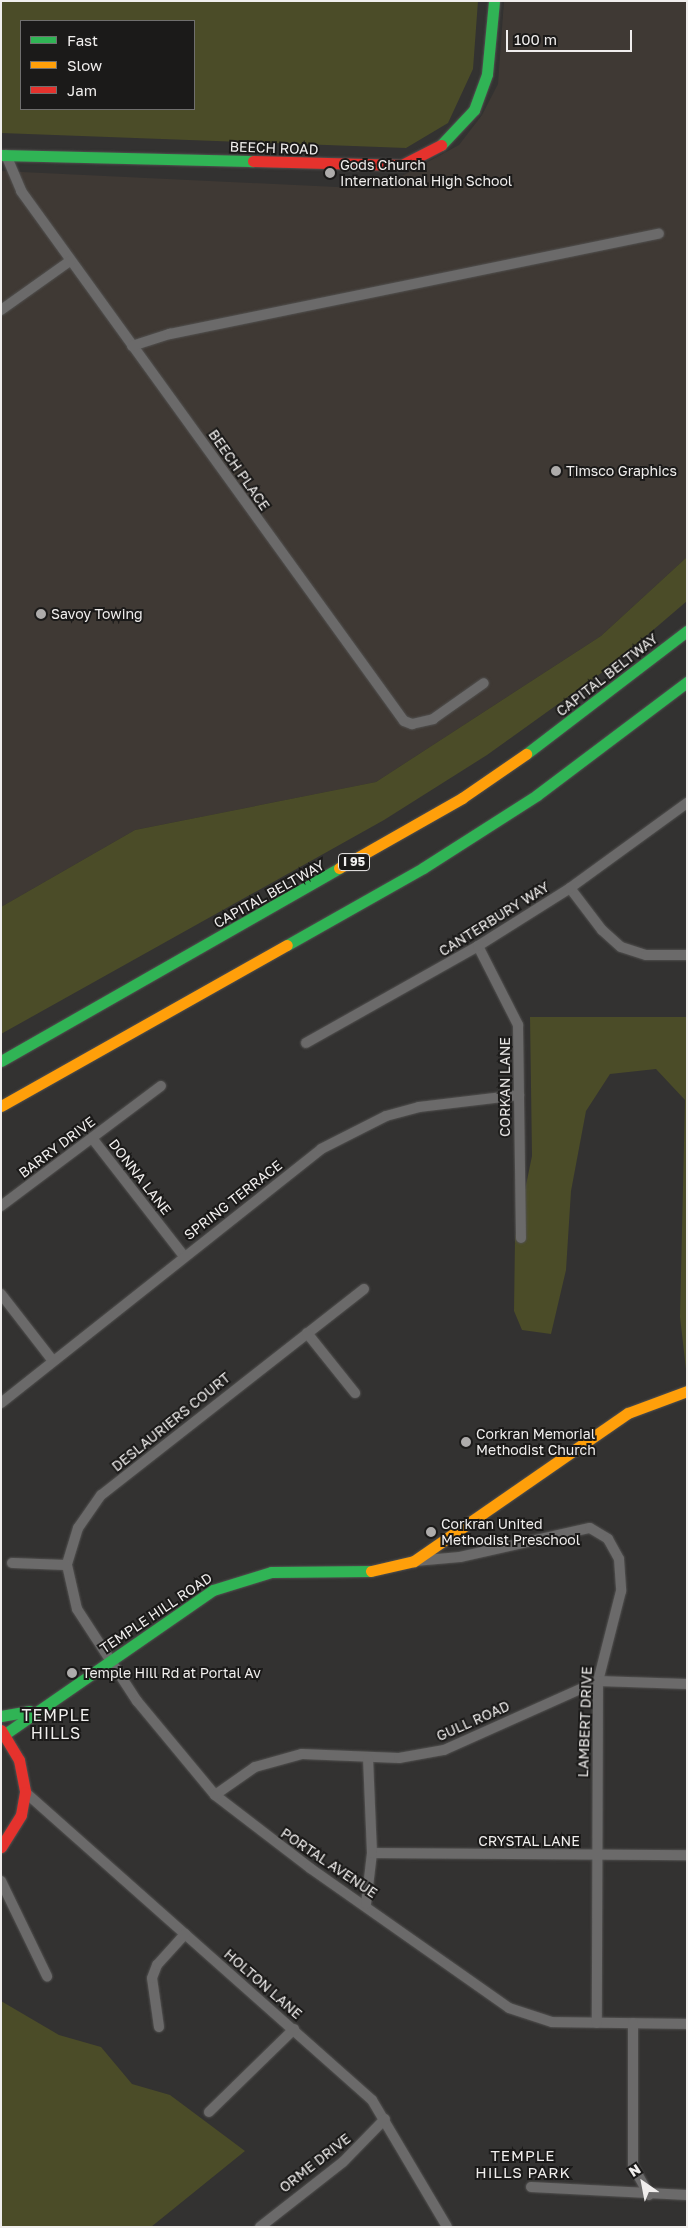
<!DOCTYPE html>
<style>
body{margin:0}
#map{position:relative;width:688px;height:2228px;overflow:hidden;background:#333231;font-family:"Golos Text",sans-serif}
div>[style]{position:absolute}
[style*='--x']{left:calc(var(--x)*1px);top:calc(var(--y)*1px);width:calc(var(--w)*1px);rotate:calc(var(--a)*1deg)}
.built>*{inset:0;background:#3f3934}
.green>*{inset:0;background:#4b4c28}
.roads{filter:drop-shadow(0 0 1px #525150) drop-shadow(0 0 1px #525150)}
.street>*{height:10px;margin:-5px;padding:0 5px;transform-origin:5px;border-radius:5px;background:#6b6a6a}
.fast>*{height:11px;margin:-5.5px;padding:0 5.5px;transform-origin:5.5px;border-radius:5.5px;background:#30b455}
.slow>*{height:11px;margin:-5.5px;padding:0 5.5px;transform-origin:5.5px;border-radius:5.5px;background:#ff9f0a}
.jam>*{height:11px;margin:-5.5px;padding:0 5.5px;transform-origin:5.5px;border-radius:5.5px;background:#e5322d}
.dots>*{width:14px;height:14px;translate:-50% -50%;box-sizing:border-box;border:2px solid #1b1a19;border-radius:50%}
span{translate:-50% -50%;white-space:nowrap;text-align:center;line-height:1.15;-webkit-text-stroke:4px #1b1a19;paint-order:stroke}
.shield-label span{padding:1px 4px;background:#1b1a19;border:1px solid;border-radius:4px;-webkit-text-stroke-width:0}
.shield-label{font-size:12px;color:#f0eeed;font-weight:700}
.street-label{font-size:14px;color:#f0eeed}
.poi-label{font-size:14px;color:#f0eeed}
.left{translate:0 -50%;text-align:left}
.neighbourhood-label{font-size:15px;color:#f0eeed;letter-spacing:1px}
.quarter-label{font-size:16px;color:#f0eeed;letter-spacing:1px}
.frame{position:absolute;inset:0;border:2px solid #f0eeed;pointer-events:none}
.legend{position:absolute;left:20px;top:20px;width:175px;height:90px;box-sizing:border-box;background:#1b1a19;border:1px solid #706f6e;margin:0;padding:6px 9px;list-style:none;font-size:15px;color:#f0eeed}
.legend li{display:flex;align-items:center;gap:10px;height:25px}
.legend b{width:25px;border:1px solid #706f6e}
.north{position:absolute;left:618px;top:2158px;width:50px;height:50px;-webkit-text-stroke:4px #1b1a19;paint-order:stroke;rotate:327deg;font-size:14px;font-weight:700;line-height:20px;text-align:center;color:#f0eeed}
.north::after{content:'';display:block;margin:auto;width:18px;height:22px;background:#f0eeed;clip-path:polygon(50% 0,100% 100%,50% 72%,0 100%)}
.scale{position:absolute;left:506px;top:30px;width:126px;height:22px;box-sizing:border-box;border:2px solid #f0eeed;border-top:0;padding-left:6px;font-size:15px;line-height:18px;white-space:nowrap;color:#f0eeed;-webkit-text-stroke:4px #1b1a19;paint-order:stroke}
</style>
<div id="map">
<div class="built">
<div style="clip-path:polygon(504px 1px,687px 1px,687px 557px,601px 636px,376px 782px,135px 830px,1px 907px,1px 171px,378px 189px,459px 145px,482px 115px,498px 84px)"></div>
</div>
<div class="green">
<div style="clip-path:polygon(evenodd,1px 1px,478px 1px,473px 69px,448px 123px,406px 148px,1px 133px,1px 1px,21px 21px,194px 21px,194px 109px,21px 109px,21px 21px)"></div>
<div style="clip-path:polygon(687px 557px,687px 601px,611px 666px,487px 755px,384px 820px,1px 1034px,1px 907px,135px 830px,376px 782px,601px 636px)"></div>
<div style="clip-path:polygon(530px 1017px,687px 1017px,687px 1378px,680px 1317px,685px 1100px,656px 1069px,610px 1074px,586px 1111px,571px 1191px,566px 1270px,551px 1334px,522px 1330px,514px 1311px,515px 1238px,532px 1156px)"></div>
<div style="clip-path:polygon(1px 2001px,59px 2035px,101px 2047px,132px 2084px,170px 2095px,245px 2151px,151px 2227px,1px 2227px)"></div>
</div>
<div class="roads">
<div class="street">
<div style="--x:6;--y:155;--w:39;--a:67"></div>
<div style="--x:21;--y:191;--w:654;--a:54.15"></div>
<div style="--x:404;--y:721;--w:9;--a:21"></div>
<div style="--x:412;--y:724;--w:22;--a:-13"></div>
<div style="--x:433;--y:719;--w:62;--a:-35.2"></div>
<div style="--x:1;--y:310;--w:85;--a:-35.4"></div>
<div style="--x:132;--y:346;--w:40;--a:-18"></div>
<div style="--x:170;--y:334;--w:499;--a:-11.6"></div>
<div style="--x:570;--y:888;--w:53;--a:52.7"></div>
<div style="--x:602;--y:930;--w:25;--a:42"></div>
<div style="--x:621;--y:947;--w:26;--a:18"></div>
<div style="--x:646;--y:955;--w:41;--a:0"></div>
<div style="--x:478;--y:946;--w:89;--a:63.1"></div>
<div style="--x:518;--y:1025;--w:213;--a:89.2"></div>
<div style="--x:306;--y:1043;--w:197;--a:-29.4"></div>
<div style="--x:478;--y:946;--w:109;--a:-32.2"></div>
<div style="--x:570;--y:888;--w:145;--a:-36"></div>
<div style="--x:92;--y:1138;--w:150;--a:52.1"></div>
<div style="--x:1;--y:1206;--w:200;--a:-36.9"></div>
<div style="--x:364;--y:1289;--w:334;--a:141.9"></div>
<div style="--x:101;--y:1495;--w:40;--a:124.9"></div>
<div style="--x:78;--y:1528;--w:39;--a:107"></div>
<div style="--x:67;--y:1565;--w:45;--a:77.2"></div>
<div style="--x:77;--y:1609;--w:110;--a:56.9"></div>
<div style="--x:137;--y:1701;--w:122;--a:50.3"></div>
<div style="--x:215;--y:1795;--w:120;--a:37.5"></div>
<div style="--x:310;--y:1868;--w:243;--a:35.1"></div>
<div style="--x:509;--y:2008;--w:45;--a:18"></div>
<div style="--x:552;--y:2022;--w:135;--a:0.8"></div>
<div style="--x:1;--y:1294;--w:85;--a:52.2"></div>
<div style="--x:307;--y:1333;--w:77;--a:51.3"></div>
<div style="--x:1;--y:1403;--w:409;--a:-38.4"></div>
<div style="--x:321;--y:1149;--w:73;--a:-26.9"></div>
<div style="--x:386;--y:1116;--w:34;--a:-15"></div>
<div style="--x:419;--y:1107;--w:101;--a:-6.8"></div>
<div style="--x:415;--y:1561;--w:45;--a:-5.1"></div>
<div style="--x:460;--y:1557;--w:133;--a:-12.6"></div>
<div style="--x:590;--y:1528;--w:21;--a:31"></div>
<div style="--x:608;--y:1539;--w:23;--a:61"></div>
<div style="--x:619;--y:1559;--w:32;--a:86"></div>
<div style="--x:621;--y:1591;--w:93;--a:104.3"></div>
<div style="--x:598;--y:1681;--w:342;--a:90.2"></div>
<div style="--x:12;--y:1563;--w:55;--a:2.1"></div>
<div style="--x:25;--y:1792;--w:464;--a:41.6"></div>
<div style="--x:372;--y:2100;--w:147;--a:59.4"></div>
<div style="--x:215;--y:1795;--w:49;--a:-35"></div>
<div style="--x:255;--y:1767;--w:49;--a:-15.5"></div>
<div style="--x:302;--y:1754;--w:97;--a:2.4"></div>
<div style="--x:399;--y:1758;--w:46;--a:-10.1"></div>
<div style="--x:444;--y:1750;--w:169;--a:-24.1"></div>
<div style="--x:598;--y:1681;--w:89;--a:1.9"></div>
<div style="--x:372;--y:1853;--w:315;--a:0.4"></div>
<div style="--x:1;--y:1881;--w:106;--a:64.2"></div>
<div style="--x:366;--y:1904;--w:51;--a:-83.3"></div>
<div style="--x:372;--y:1853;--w:95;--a:-92.4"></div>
<div style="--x:633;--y:2023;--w:143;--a:90"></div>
<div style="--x:633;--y:2166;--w:33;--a:61"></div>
<div style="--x:159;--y:2027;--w:49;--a:-98.1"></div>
<div style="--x:152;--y:1978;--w:14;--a:-69"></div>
<div style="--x:157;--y:1965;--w:42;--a:-47.9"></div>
<div style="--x:209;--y:2112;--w:119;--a:-44.3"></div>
<div style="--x:531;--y:2187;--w:156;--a:2.9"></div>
<div style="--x:260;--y:2227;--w:105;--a:-38.1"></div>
<div style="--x:343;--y:2162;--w:60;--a:-45.7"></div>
</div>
<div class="fast">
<div style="--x:441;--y:145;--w:48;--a:-46.7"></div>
<div style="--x:474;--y:110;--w:38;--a:-70"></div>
<div style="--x:487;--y:74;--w:73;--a:-84.5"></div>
<div style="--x:1;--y:155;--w:252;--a:1.4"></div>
<div style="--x:526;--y:754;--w:203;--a:-37.4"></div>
<div style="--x:287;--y:945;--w:156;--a:-29.5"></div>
<div style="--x:423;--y:868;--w:135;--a:-32.6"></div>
<div style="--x:537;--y:795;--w:188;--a:-37"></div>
<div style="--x:1;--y:1061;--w:389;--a:-29.7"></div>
<div style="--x:1;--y:1716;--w:29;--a:-10"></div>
<div style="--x:5;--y:1734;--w:253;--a:-34.7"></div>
<div style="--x:213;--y:1590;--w:61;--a:-17.2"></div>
<div style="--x:271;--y:1572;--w:100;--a:-0.6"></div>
</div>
<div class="slow">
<div style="--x:339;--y:868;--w:142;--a:-29.6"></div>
<div style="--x:462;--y:798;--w:78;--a:-34.5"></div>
<div style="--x:1;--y:1106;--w:328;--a:-29.4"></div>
<div style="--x:371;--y:1571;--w:44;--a:-13.1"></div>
<div style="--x:414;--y:1561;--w:260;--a:-34.7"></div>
<div style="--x:628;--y:1413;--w:63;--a:-20.4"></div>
</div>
<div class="jam">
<div style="--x:253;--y:161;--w:149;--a:1.5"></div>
<div style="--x:402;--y:165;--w:44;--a:-27.1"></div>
<div style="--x:1;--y:1730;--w:35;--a:59"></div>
<div style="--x:19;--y:1760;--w:33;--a:79"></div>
<div style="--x:25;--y:1792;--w:23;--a:100"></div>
<div style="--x:21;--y:1815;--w:38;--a:122"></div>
</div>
</div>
<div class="dots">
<div style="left:330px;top:173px;background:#aeacab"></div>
<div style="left:556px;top:471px;background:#aeacab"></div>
<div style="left:41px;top:614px;background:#aeacab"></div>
<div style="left:466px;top:1442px;background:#aeacab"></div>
<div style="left:431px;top:1532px;background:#aeacab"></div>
<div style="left:72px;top:1673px;background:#aeacab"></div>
</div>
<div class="shield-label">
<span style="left:354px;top:862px">I 95</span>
</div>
<div class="street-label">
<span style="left:274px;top:148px;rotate:2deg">BEECH ROAD</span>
<span style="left:239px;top:470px;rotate:55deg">BEECH PLACE</span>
<span style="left:607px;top:675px;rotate:-38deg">CAPITAL BELTWAY</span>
<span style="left:269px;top:894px;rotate:-29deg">CAPITAL BELTWAY</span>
<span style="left:494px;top:919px;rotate:-32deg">CANTERBURY WAY</span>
<span style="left:505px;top:1087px;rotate:-90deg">CORKAN LANE</span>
<span style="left:57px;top:1147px;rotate:-37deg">BARRY DRIVE</span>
<span style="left:140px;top:1177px;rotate:52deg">DONNA LANE</span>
<span style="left:233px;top:1200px;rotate:-38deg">SPRING TERRACE</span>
<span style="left:171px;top:1422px;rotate:-39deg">DESLAURIERS COURT</span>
<span style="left:156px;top:1613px;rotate:-34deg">TEMPLE HILL ROAD</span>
<span style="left:473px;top:1721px;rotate:-24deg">GULL ROAD</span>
<span style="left:585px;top:1722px;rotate:-88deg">LAMBERT DRIVE</span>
<span style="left:529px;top:1841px">CRYSTAL LANE</span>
<span style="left:329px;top:1863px;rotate:34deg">PORTAL AVENUE</span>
<span style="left:263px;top:1984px;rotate:41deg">HOLTON LANE</span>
<span style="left:315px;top:2163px;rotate:-38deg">ORME DRIVE</span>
</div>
<div class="poi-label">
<span class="left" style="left:340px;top:173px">Gods Church<br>International High School</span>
<span class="left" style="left:566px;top:471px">Timsco Graphics</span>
<span class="left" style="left:51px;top:614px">Savoy Towing</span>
<span class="left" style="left:476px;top:1442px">Corkran Memorial<br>Methodist Church</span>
<span class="left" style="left:441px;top:1532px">Corkran United<br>Methodist Preschool</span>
<span class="left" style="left:82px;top:1673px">Temple Hill Rd at Portal Av</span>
</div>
<div class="neighbourhood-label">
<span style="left:523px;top:2164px">TEMPLE<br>HILLS PARK</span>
</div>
<div class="quarter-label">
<span style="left:56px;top:1724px">TEMPLE<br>HILLS</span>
</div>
<div class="frame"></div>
<ul class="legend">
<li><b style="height:6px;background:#30b455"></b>Fast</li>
<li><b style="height:6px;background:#ff9f0a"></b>Slow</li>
<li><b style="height:6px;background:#e5322d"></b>Jam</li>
</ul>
<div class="north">N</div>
<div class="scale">100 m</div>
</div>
